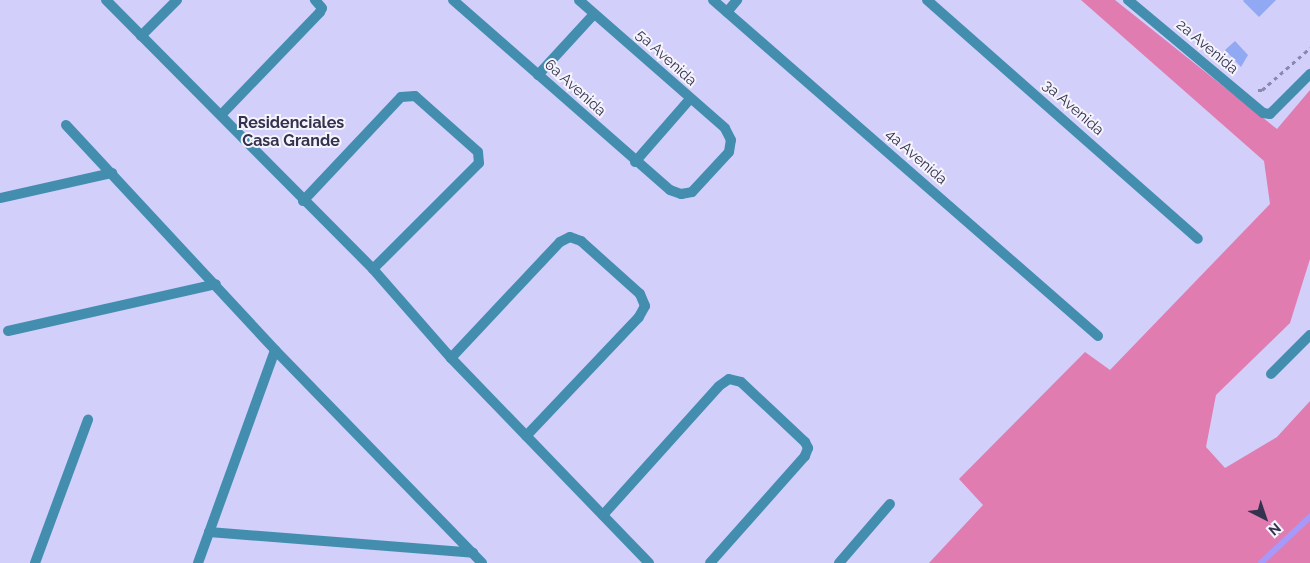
<!DOCTYPE html>
<style>
body{margin:0}
#map{position:relative;width:1310px;height:563px;overflow:hidden;background:#d2cffa;font-family:Raleway,sans-serif}
div>[style]{position:absolute}
[style*='--x']{left:calc(var(--x)*1px);top:calc(var(--y)*1px);width:calc(var(--w)*1px);rotate:calc(var(--a)*1deg)}
.forest>*{inset:0;background:#e07caf}
.stream>*{height:5.5px;margin:-2.75px;padding:0 2.75px;transform-origin:2.75px;border-radius:2.75px;background:#a799f9}
.building>*{inset:0;background:#90a9f2}
.path>*{height:3px;margin-top:-1.5px;transform-origin:0;background:repeating-linear-gradient(90deg,#8b88ad 0 4px,transparent 0 8px)}
.lane>*{height:10px;margin:-5px;padding:0 5px;transform-origin:5px;border-radius:5px;background:#438eaf}
.street>*{height:10px;margin:-5px;padding:0 5px;transform-origin:5px;border-radius:5px;background:#438eaf}
span{translate:-50% -50%;white-space:nowrap;text-align:center;line-height:1.15;-webkit-text-stroke:4px #f5f4fc;paint-order:stroke}
.street-label{font-size:15px;color:#35324f}
.neighbourhood-label{font-size:16px;color:#35324f;font-weight:700}
.north{position:absolute;left:1240px;top:493px;width:50px;height:50px;-webkit-text-stroke:4px #f5f4fc;paint-order:stroke;rotate:139deg;font-size:14px;font-weight:700;line-height:20px;text-align:center;color:#35324f}
.north::after{content:'';display:block;margin:auto;width:18px;height:22px;background:#35324f;clip-path:polygon(50% 0,100% 100%,50% 72%,0 100%)}
</style>
<div id="map">
<div class="forest">
<div style="clip-path:polygon(1081px 0,1115px 0,1277px 129px,1310px 90px,1310px 259px,1290px 323px,1216px 395px,1206px 447px,1225px 468px,1277px 437px,1310px 401px,1310px 563px,929px 563px,983px 505px,959px 479px,1085px 352px,1110px 370px,1270px 204px,1264px 161px)"></div>
</div>
<div class="stream">
<div style="--x:1261;--y:563;--w:67;--a:-43.2"></div>
</div>
<div class="building">
<div style="clip-path:polygon(1244px 0,1276px 0,1259px 17px,1243px 1px)"></div>
<div style="clip-path:polygon(1235px 41px,1248px 55px,1241px 67px,1225px 50px)"></div>
</div>
<div class="path">
<div style="--x:1258;--y:90;--w:4;--a:0"></div>
<div style="--x:1262;--y:90;--w:64;--a:-41.2"></div>
</div>
<div class="lane">
<div style="--x:1271;--y:374;--w:55;--a:-45"></div>
</div>
<div class="street">
<div style="--x:106;--y:0;--w:379;--a:45.2"></div>
<div style="--x:373;--y:269;--w:118;--a:48.8"></div>
<div style="--x:451;--y:358;--w:285;--a:46"></div>
<div style="--x:453;--y:0;--w:288;--a:41.2"></div>
<div style="--x:670;--y:190;--w:12;--a:20"></div>
<div style="--x:681;--y:194;--w:11;--a:-10"></div>
<div style="--x:692;--y:192;--w:54;--a:-47.2"></div>
<div style="--x:729;--y:152;--w:12;--a:-81"></div>
<div style="--x:731;--y:140;--w:13;--a:-117"></div>
<div style="--x:725;--y:128;--w:194;--a:-138.8"></div>
<div style="--x:713;--y:0;--w:511;--a:41.11"></div>
<div style="--x:927;--y:0;--w:361;--a:41.4"></div>
<div style="--x:1128;--y:0;--w:176;--a:39.9"></div>
<div style="--x:1263;--y:113;--w:7;--a:8"></div>
<div style="--x:1270;--y:114;--w:57;--a:-45"></div>
<div style="--x:727;--y:12;--w:16;--a:-50"></div>
<div style="--x:141;--y:36;--w:51;--a:-45"></div>
<div style="--x:538;--y:75;--w:83;--a:-47.4"></div>
<div style="--x:221;--y:115;--w:143;--a:-46.1"></div>
<div style="--x:320;--y:12;--w:4;--a:-63"></div>
<div style="--x:322;--y:8;--w:11;--a:-131"></div>
<div style="--x:66;--y:125;--w:307;--a:47.1"></div>
<div style="--x:275;--y:350;--w:297;--a:45.8"></div>
<div style="--x:635;--y:162;--w:84;--a:-48.9"></div>
<div style="--x:0;--y:198;--w:115;--a:-12.6"></div>
<div style="--x:303;--y:201;--w:143;--a:-46.7"></div>
<div style="--x:401;--y:97;--w:14;--a:-4"></div>
<div style="--x:415;--y:96;--w:84;--a:41.6"></div>
<div style="--x:478;--y:152;--w:11;--a:85"></div>
<div style="--x:479;--y:163;--w:150;--a:135"></div>
<div style="--x:8;--y:331;--w:213;--a:-12.7"></div>
<div style="--x:451;--y:358;--w:159;--a:-46.8"></div>
<div style="--x:560;--y:242;--w:11;--a:-27"></div>
<div style="--x:570;--y:237;--w:12;--a:20"></div>
<div style="--x:581;--y:241;--w:79;--a:41.9"></div>
<div style="--x:640;--y:294;--w:13;--a:67"></div>
<div style="--x:645;--y:306;--w:13;--a:119"></div>
<div style="--x:639;--y:317;--w:164;--a:133.5"></div>
<div style="--x:603;--y:515;--w:173;--a:-48"></div>
<div style="--x:719;--y:386;--w:12;--a:-35"></div>
<div style="--x:729;--y:379;--w:12;--a:14"></div>
<div style="--x:741;--y:382;--w:88;--a:43.2"></div>
<div style="--x:805;--y:442;--w:7;--a:63"></div>
<div style="--x:808;--y:448;--w:9;--a:111"></div>
<div style="--x:805;--y:456;--w:143;--a:131.6"></div>
<div style="--x:209;--y:532;--w:265;--a:4.5"></div>
<div style="--x:35;--y:563;--w:153;--a:-69.7"></div>
<div style="--x:198;--y:563;--w:226;--a:-70.1"></div>
<div style="--x:839;--y:563;--w:78;--a:-49.2"></div>
</div>
<div class="street-label">
<span style="left:1207px;top:47px;rotate:40deg">2a Avenida</span>
<span style="left:666px;top:58px;rotate:42deg">5a Avenida</span>
<span style="left:575px;top:88px;rotate:42deg">6a Avenida</span>
<span style="left:1073px;top:108px;rotate:41deg">3a Avenida</span>
<span style="left:916px;top:157px;rotate:41deg">4a Avenida</span>
</div>
<div class="neighbourhood-label">
<span style="left:291px;top:132px">Residenciales<br>Casa Grande</span>
</div>
<div class="north">N</div>
</div>
